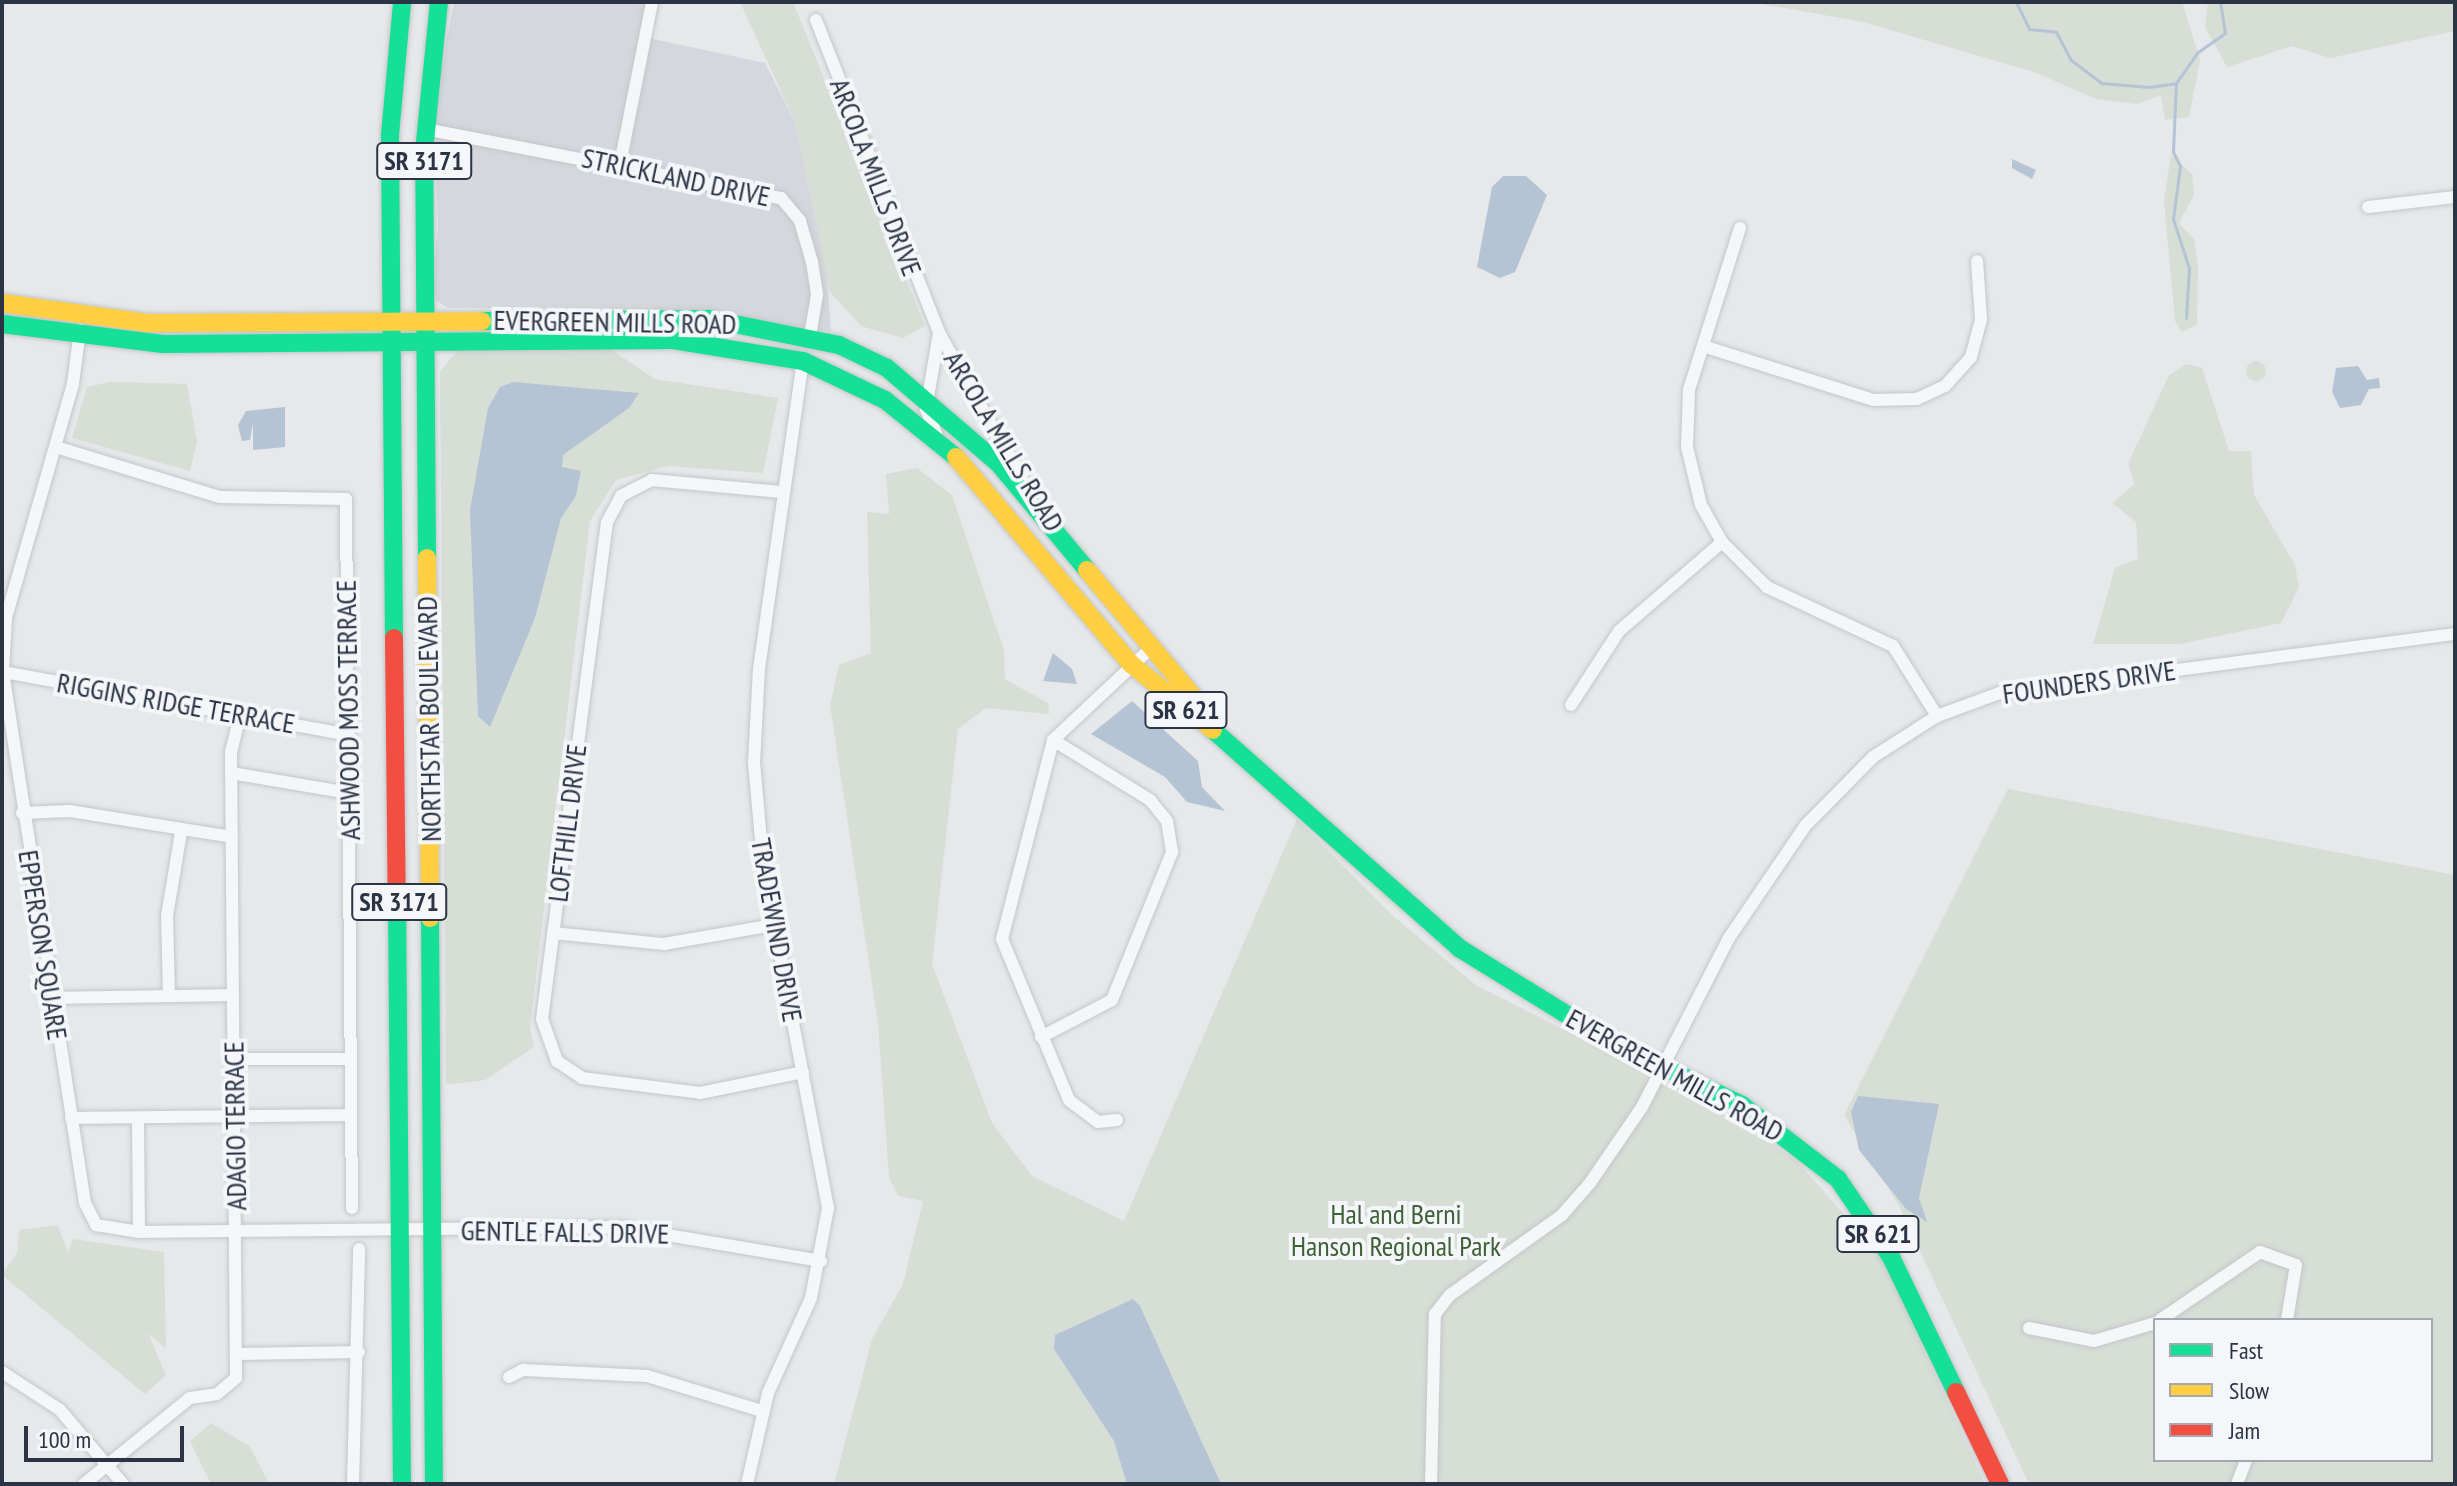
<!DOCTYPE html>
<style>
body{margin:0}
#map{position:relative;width:2457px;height:1486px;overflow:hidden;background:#e6e8ea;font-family:"PT Sans Narrow",sans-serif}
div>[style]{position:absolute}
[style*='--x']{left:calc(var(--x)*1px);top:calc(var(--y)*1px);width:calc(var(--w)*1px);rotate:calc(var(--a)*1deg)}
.built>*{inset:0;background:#d4d7dd}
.green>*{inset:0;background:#d6ded6}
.round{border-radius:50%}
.water>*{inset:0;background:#b4c4d5}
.stream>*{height:3px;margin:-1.5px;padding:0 1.5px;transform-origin:1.5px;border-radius:1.5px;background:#b4c4d5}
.roads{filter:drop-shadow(0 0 2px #c4c6c8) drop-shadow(0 0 2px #c4c6c8)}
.street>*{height:12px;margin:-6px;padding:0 6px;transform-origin:6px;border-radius:6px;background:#f5f6f7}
.fast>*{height:18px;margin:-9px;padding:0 9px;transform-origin:9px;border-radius:9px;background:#16e098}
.slow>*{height:18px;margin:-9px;padding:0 9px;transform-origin:9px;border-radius:9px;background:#ffcf43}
.jam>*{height:18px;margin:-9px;padding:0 9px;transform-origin:9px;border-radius:9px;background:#f24e42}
span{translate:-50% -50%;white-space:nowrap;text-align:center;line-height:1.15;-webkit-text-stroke:8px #f4f6f9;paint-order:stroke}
.shield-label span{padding:2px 6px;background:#f4f6f9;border:2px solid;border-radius:6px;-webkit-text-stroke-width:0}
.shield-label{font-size:26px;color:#2b3445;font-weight:700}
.street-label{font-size:28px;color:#2b3445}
.park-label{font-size:28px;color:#3f6138}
.frame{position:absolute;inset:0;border:4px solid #2b3445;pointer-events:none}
.legend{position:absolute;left:2153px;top:1318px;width:280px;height:144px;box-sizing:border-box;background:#f4f6f9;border:2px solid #a4a8b1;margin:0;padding:10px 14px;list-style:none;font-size:24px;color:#2b3445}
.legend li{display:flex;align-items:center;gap:16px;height:40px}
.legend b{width:40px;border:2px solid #a4a8b1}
.scale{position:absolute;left:24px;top:1426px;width:160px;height:36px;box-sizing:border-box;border:4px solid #2b3445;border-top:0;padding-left:10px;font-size:24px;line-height:28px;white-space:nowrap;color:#2b3445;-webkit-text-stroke:6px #f4f6f9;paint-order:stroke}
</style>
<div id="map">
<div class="built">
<div style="clip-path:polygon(454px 2px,646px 2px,639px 36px,765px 63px,795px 122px,825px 247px,831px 331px,549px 308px,448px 308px,437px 301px,431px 291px,438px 227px,434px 106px)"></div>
</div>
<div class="green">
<div style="clip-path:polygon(740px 2px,793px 2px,925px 326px,903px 338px,861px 326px,830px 292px,795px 122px)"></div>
<div style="clip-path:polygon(1751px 2px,2182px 2px,2200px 60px,2189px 117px,2165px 120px,2161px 95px,2136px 104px,2096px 99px,2034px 72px,1863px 22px)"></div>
<div style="clip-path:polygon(2208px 2px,2455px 2px,2455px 31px,2330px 58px,2292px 46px,2227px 67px,2205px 27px)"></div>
<div style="clip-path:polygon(2171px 155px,2192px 174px,2194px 195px,2179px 223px,2194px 239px,2198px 266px,2197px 324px,2182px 332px,2175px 321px,2164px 201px)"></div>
<div style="clip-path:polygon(607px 347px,655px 379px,778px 398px,763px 473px,668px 466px,616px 480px,590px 521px,530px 1027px,534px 1047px,485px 1080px,446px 1085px,440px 372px,459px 348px)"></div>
<div class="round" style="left:2246px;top:361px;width:20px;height:20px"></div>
<div style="clip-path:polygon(2186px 364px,2202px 368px,2229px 451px,2251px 451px,2254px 495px,2295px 565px,2299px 587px,2281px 623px,2180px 644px,2093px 644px,2115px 568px,2138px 559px,2136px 522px,2112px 503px,2135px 484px,2128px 464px,2169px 375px)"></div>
<div style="clip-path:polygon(110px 382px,187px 384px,197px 442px,190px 471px,72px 438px,87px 387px)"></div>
<div style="clip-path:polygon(917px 468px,952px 495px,1004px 650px,1005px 679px,1048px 703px,1049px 714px,986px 708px,958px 729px,932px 964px,992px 1123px,1032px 1176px,1124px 1221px,1297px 819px,1392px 915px,1477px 986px,1687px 1091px,1796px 1160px,1881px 1256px,1985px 1484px,834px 1484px,872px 1339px,903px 1284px,923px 1201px,898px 1196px,889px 1177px,878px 1023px,830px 705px,839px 665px,871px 653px,867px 512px,889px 514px,886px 474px)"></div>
<div style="clip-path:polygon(evenodd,2008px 789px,2455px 875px,2455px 1484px,2029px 1484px,1898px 1204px,1844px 1115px,2008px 789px,2155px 1320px,2431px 1320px,2431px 1460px,2155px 1460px,2155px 1320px)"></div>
<div style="clip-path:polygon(58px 1225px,68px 1253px,73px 1239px,164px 1252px,166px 1349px,148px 1333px,166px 1375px,145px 1394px,2px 1275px,17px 1253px,19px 1230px)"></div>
<div style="clip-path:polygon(211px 1423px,250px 1447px,269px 1484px,211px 1484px,190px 1441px)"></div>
</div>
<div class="water">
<div style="clip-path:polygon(2012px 159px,2036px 170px,2032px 179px,2012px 168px)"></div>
<div style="clip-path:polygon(1503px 176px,1526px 176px,1547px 195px,1515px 272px,1500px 278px,1477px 267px,1492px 187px)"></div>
<div style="clip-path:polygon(2358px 366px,2367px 380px,2379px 378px,2380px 388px,2369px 389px,2361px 405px,2340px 408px,2332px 392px,2336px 368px)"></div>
<div style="clip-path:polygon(513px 382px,639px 393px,629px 408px,563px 455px,562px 467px,581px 471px,576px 496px,561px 518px,535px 618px,490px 727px,478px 716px,470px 510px,488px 408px,500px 387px)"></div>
<div style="clip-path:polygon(285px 407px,285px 447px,253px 450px,253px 423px,250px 440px,242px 441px,238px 425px,246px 411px)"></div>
<div style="clip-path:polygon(1053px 653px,1072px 669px,1077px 684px,1043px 681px)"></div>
<div style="clip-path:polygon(1132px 701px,1198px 761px,1202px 787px,1225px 811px,1187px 802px,1165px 777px,1091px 734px)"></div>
<div style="clip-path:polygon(1858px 1096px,1939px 1104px,1919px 1198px,1927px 1222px,1906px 1209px,1859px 1150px,1851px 1112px)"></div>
<div style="clip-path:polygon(1133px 1299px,1140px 1306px,1221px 1484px,1127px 1484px,1114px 1441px,1054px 1349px,1055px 1335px)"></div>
</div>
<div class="stream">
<div style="--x:2016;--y:2;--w:30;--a:64"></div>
<div style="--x:2029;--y:29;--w:27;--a:6"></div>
<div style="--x:2056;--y:32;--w:32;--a:62"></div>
<div style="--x:2071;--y:60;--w:39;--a:37"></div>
<div style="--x:2102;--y:83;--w:47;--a:4.9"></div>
<div style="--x:2149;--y:87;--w:27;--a:-8"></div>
<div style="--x:2176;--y:83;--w:38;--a:-55"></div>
<div style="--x:2198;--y:52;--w:33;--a:-35"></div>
<div style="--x:2225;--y:33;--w:31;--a:-99"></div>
<div style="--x:2176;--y:83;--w:69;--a:92.5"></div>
<div style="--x:2173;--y:152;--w:16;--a:63"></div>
<div style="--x:2180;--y:166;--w:53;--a:97.5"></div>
<div style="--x:2173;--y:219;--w:52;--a:71.9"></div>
<div style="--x:2189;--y:268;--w:50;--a:93.4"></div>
</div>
<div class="roads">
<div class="street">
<div style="--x:816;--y:20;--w:336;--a:68.5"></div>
<div style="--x:939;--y:333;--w:169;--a:60.3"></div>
<div style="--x:425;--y:129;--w:363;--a:11"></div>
<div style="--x:781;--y:198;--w:30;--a:50"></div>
<div style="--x:800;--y:221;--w:43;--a:73.7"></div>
<div style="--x:812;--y:262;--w:33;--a:81"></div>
<div style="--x:817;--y:295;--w:42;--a:99.7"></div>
<div style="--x:620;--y:164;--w:165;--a:-78.8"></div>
<div style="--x:2368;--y:207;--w:88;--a:-6.6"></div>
<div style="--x:1740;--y:228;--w:170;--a:107.5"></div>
<div style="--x:1689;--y:390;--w:57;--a:92"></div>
<div style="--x:1687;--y:447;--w:60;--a:76.4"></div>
<div style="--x:1701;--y:505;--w:43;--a:60.4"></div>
<div style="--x:1722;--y:542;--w:64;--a:45"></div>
<div style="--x:1767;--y:587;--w:139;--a:25.1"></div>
<div style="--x:1893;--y:646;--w:83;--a:57.8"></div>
<div style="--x:80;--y:330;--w:54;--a:97.4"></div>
<div style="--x:73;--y:384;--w:242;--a:106"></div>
<div style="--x:6;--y:617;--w:55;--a:93.1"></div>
<div style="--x:3;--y:672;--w:537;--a:81.22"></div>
<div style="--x:85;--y:1203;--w:25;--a:63"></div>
<div style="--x:96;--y:1225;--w:44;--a:9.2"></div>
<div style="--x:139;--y:1232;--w:481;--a:-0.6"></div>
<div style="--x:620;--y:1227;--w:204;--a:9.6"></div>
<div style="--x:1703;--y:346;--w:178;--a:17.6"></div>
<div style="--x:1873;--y:400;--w:44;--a:-1.3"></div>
<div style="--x:1917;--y:399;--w:31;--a:-25"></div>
<div style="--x:1945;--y:386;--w:39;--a:-48"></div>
<div style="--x:1971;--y:357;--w:39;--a:-75"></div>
<div style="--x:1981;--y:319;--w:58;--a:-93.9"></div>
<div style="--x:936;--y:433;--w:26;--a:-113"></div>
<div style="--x:926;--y:409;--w:77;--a:-80.3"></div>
<div style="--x:56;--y:447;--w:171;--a:17"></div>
<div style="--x:220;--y:497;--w:126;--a:0.9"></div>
<div style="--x:346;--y:499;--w:709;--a:89.52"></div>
<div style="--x:781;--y:492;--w:130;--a:-174.7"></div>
<div style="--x:652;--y:480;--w:35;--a:153"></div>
<div style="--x:621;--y:496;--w:30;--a:118"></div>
<div style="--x:607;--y:522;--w:501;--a:97.45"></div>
<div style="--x:542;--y:1019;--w:45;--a:70.3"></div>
<div style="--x:557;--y:1061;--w:30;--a:34"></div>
<div style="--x:582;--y:1078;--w:119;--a:7.2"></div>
<div style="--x:700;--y:1093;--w:105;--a:-11.5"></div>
<div style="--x:3;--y:672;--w:352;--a:10.3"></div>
<div style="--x:1571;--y:705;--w:88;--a:-57"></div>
<div style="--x:1619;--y:631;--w:136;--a:-40.8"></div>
<div style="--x:231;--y:773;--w:120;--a:9.6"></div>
<div style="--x:22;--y:813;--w:48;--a:-2.4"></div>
<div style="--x:70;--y:811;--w:164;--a:9.1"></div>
<div style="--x:553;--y:933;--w:112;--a:5.7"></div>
<div style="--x:664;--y:944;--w:112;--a:-9.8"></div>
<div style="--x:169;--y:996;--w:80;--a:-91.4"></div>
<div style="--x:167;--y:916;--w:85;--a:-80.5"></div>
<div style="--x:52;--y:998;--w:181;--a:-0.9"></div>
<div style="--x:1041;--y:1037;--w:80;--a:-27.5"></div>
<div style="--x:1112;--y:1000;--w:160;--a:-67.9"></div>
<div style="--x:1172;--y:852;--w:31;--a:-99"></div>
<div style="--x:1167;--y:821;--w:27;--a:-129"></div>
<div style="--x:1150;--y:800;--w:114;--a:-148.3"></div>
<div style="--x:234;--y:1059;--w:117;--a:0"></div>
<div style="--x:71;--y:1118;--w:280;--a:-0.6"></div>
<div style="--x:138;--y:1118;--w:114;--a:89.5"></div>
<div style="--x:1117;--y:1120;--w:19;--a:174"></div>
<div style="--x:1098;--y:1122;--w:36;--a:-143"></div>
<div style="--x:1069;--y:1100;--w:174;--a:-112.6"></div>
<div style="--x:1002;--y:939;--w:205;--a:-75.6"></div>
<div style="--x:1053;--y:740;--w:132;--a:-43.2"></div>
<div style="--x:2160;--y:1320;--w:121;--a:-34.2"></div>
<div style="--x:2260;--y:1252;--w:38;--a:20"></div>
<div style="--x:2296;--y:1265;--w:56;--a:99.3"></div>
<div style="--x:2029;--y:1328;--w:66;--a:11.3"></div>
<div style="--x:2094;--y:1341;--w:64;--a:-16.4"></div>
<div style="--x:237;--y:1354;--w:122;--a:-0.9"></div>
<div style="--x:2;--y:1372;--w:69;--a:33.2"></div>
<div style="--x:60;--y:1410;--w:97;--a:49.6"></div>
<div style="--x:509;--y:1377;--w:16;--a:-27"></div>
<div style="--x:523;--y:1370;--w:124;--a:2.8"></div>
<div style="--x:647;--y:1376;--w:120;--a:16.9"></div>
<div style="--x:84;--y:1484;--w:136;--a:-39.1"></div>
<div style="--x:190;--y:1398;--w:27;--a:-8"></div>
<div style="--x:217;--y:1394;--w:25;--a:-40"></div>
<div style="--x:236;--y:1378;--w:626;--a:-90.46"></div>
<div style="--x:231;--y:752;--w:37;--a:-76"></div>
<div style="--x:353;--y:1484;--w:235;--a:-88.5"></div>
<div style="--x:747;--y:1484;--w:93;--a:-77"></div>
<div style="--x:768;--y:1393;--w:104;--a:-65.6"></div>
<div style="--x:811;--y:1298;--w:92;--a:-79.3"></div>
<div style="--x:828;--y:1208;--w:351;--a:-100.7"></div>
<div style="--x:763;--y:863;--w:100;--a:-95.1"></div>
<div style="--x:754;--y:763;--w:94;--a:-87"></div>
<div style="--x:759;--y:669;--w:311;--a:-81.9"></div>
<div style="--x:1431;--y:1484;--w:170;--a:-88.7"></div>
<div style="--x:1435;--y:1314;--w:24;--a:-52"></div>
<div style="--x:1450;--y:1295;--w:138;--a:-35.5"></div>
<div style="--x:1562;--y:1215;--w:43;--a:-48.8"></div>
<div style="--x:1590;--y:1183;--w:92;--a:-55.6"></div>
<div style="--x:1642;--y:1107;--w:190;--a:-62.8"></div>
<div style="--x:1729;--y:938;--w:135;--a:-55.8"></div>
<div style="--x:1805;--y:826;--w:97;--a:-45.4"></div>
<div style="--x:1873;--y:757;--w:76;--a:-32.6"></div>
<div style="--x:1937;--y:716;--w:67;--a:-20.1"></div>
<div style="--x:2000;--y:693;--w:459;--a:-7.4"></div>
<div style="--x:2237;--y:1484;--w:26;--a:-69"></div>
</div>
<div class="fast">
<div style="--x:482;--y:321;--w:228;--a:-0.5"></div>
<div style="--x:710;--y:319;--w:132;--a:11.4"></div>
<div style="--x:839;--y:345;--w:53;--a:25.6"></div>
<div style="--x:887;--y:368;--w:146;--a:40.6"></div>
<div style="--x:998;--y:463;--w:139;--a:50.2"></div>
<div style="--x:2;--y:324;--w:162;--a:7.1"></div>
<div style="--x:163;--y:344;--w:510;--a:-0.45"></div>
<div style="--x:673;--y:340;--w:132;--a:9.2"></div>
<div style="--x:803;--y:361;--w:91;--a:25.4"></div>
<div style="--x:885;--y:400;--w:91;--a:38.8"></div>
<div style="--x:427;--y:558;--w:406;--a:-90.4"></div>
<div style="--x:424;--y:152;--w:151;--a:-84.3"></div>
<div style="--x:394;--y:638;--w:503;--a:-90.46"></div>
<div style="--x:390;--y:135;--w:134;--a:-84.8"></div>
<div style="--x:1213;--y:730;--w:329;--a:41.5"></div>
<div style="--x:1459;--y:948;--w:181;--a:31.7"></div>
<div style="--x:1613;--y:1043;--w:143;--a:25.7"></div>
<div style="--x:1742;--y:1105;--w:121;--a:37.6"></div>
<div style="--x:1838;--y:1179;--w:94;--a:55.8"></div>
<div style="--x:1891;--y:1257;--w:150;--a:64.3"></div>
<div style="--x:397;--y:903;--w:581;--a:89.51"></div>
<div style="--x:430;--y:918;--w:566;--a:89.6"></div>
</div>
<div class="slow">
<div style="--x:2;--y:303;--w:147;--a:7.8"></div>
<div style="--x:148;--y:323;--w:334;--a:-0.3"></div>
<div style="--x:956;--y:457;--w:271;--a:49.8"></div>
<div style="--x:1131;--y:664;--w:105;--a:38.8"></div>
<div style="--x:427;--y:558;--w:360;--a:89.5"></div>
<div style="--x:1087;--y:570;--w:193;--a:50"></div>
</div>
<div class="jam">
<div style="--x:394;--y:638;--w:265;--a:89.4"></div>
<div style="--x:1956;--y:1392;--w:102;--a:64.4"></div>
</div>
</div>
<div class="shield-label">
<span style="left:424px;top:161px">SR 3171</span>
<span style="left:1186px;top:710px">SR 621</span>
<span style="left:399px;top:902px">SR 3171</span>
<span style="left:1878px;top:1234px">SR 621</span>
</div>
<div class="street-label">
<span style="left:676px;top:177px;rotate:12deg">STRICKLAND DRIVE</span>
<span style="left:876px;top:177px;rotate:69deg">ARCOLA MILLS DRIVE</span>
<span style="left:615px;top:322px;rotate:1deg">EVERGREEN MILLS ROAD</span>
<span style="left:1004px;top:441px;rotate:59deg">ARCOLA MILLS ROAD</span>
<span style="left:2089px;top:682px;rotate:-8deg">FOUNDERS DRIVE</span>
<span style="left:176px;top:703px;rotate:10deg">RIGGINS RIDGE TERRACE</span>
<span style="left:348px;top:710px;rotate:-91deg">ASHWOOD MOSS TERRACE</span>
<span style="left:429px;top:719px;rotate:-91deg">NORTHSTAR BOULEVARD</span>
<span style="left:567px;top:823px;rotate:-83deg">LOFTHILL DRIVE</span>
<span style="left:777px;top:930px;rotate:80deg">TRADEWIND DRIVE</span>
<span style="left:43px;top:945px;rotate:81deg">EPPERSON SQUARE</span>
<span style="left:1675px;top:1075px;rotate:29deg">EVERGREEN MILLS ROAD</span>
<span style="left:235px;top:1126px;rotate:-91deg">ADAGIO TERRACE</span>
<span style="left:565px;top:1232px;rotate:1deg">GENTLE FALLS DRIVE</span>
</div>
<div class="park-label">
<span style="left:1396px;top:1230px">Hal and Berni<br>Hanson Regional Park</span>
</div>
<div class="frame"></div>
<ul class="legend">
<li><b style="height:10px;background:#16e098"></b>Fast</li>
<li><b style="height:10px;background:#ffcf43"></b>Slow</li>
<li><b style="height:10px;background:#f24e42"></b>Jam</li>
</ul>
<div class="scale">100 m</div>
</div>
